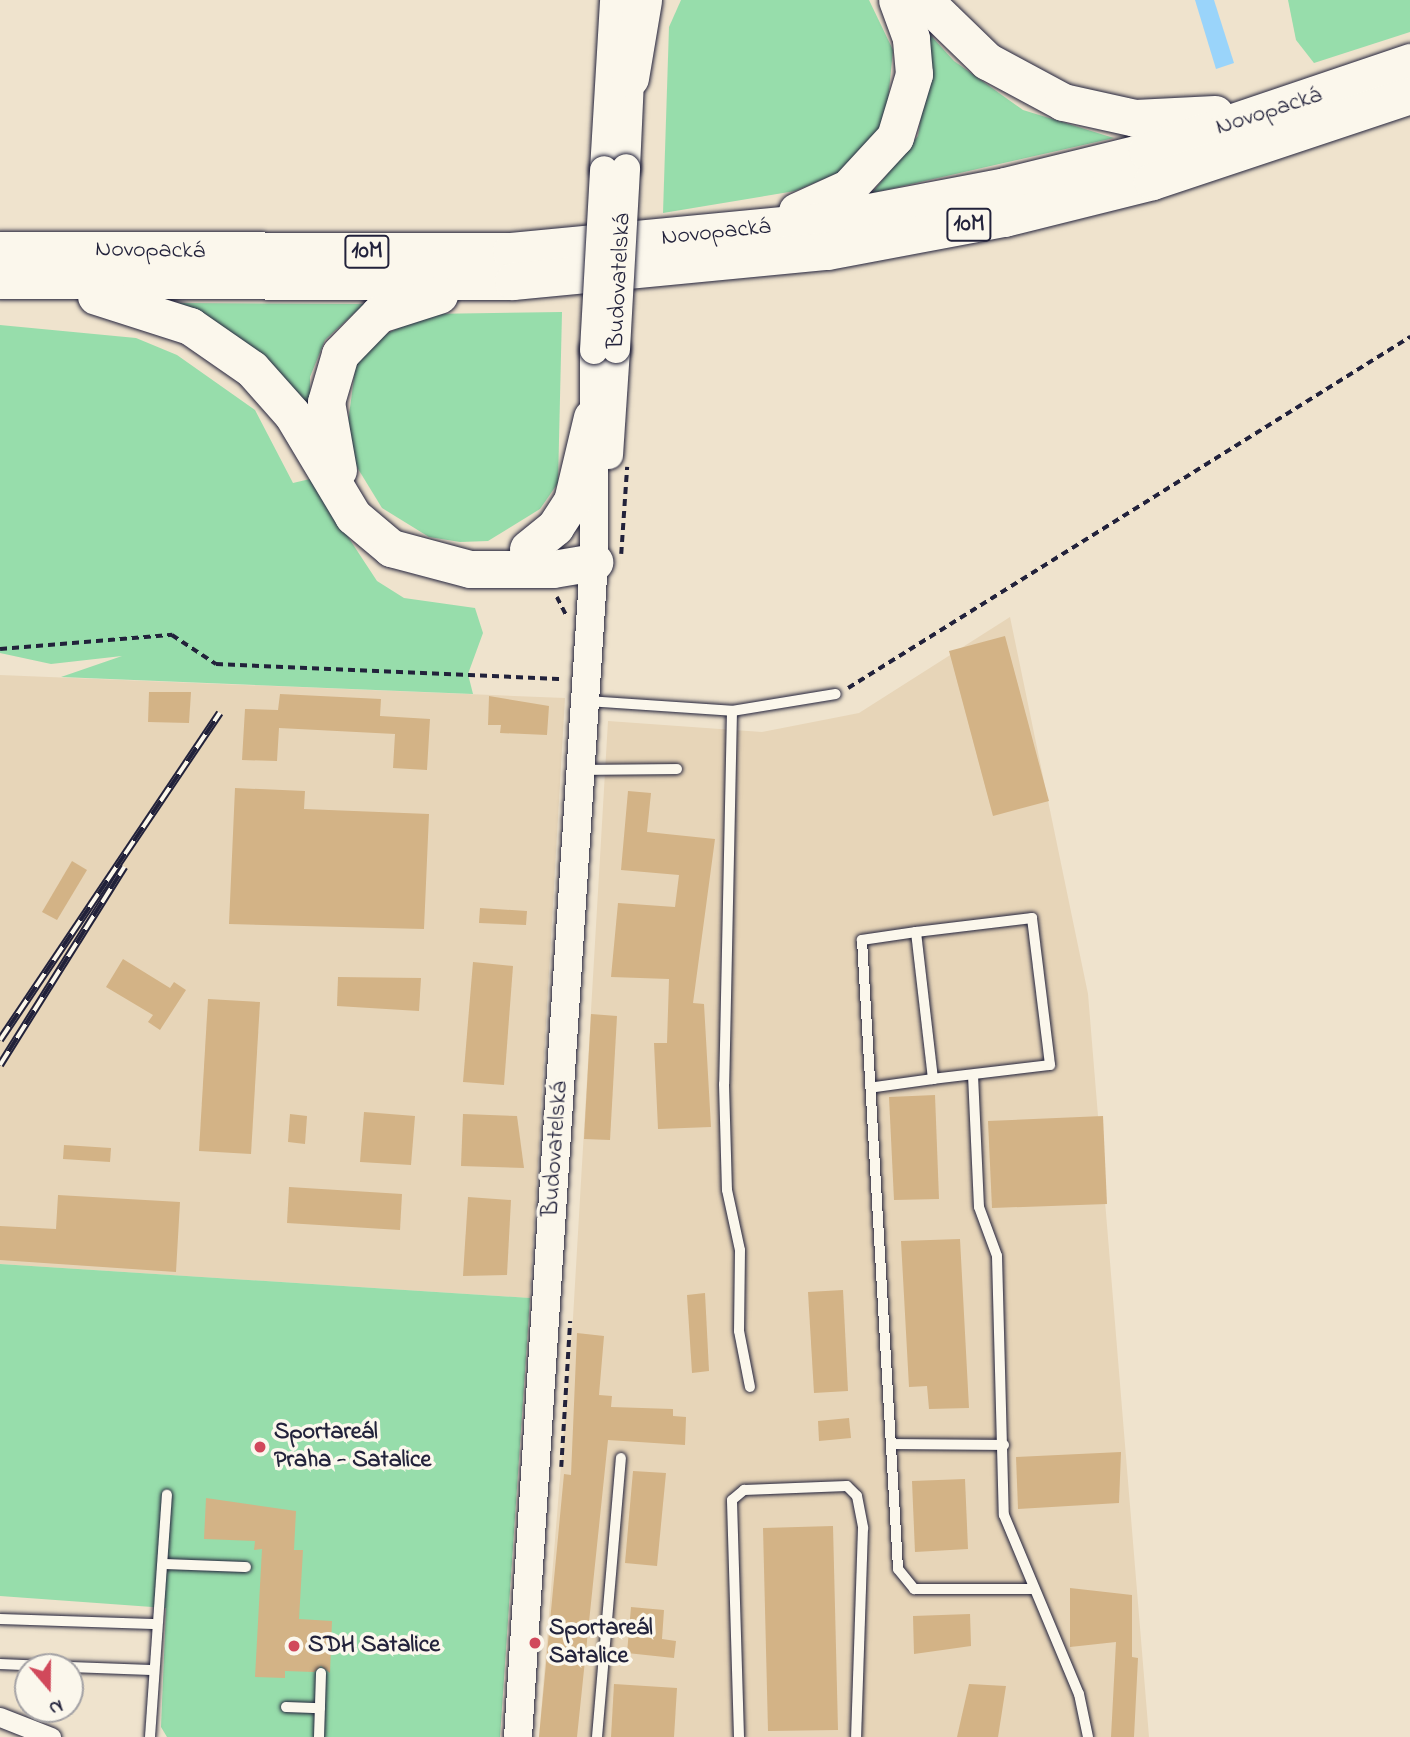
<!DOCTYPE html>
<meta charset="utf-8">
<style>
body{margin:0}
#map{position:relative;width:1410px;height:1737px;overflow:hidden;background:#efe3cd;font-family:"Indie Flower",sans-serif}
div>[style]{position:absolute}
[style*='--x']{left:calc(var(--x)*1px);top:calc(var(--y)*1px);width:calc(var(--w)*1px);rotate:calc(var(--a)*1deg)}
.built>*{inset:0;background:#e7d5b8}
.green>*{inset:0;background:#97ddab}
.water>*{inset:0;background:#9ad4fa}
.building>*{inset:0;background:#d3b386}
.path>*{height:3.5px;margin-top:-1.75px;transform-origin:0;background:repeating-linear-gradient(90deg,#22223b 0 7px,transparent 0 12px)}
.roads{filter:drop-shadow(0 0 2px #22223b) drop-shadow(0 0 2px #22223b)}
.lane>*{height:10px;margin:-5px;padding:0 5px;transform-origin:5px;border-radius:5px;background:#fbf7ec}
.street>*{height:19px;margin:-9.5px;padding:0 9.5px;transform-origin:9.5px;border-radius:9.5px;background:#fbf7ec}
.secondary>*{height:28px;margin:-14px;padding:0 14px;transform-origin:14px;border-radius:14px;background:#fbf7ec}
.highway>*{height:37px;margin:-18.5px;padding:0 18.5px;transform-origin:18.5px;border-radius:18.5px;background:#fbf7ec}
.rail>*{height:8px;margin-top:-4px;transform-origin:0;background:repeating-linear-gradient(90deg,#fbf7ec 0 16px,#22223b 0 32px);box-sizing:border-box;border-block:2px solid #22223b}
.bridges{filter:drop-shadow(0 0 2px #22223b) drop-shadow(0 0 2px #22223b)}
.secondary-bridge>*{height:28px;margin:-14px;padding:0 14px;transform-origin:14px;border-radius:14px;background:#fbf7ec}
.dots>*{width:19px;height:19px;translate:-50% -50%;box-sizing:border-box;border:4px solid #fbf7ec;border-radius:50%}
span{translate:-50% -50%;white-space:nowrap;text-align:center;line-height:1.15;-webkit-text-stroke:7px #fbf7ec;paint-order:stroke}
.shield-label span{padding:2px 5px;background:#fbf7ec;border:2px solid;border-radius:5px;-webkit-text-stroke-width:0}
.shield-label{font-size:23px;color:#22223b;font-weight:700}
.street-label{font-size:24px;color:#22223b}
.poi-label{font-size:24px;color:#22223b;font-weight:700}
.left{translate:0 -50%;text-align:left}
.north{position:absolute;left:14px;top:1653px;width:70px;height:70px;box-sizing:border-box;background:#fbf7ec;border:2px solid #a4a2a5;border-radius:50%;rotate:160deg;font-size:19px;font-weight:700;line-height:28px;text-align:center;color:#22223b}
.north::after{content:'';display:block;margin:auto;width:24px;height:32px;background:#d1495b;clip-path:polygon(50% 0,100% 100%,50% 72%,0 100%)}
</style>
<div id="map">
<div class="built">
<div style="clip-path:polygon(1010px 617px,1088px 994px,1149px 1737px,539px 1737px,573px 1318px,608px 721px,762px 732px,859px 713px)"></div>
<div style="clip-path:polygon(0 675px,565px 698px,530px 1298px,0 1264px)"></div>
</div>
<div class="green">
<div style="clip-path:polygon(681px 0,869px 0,893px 50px,886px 121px,838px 173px,795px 191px,663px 213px,669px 27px)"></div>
<div style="clip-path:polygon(1288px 0,1410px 0,1410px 32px,1314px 63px,1296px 40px)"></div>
<div style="clip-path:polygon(923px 27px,954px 61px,1023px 110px,1114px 138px,872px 193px,918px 136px,929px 63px)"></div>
<div style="clip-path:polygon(173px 303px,364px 304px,325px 340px,310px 377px,310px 416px)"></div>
<div style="clip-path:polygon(562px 312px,558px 483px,540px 509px,488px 541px,460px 542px,429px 537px,382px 508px,352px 459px,347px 430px,356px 363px,378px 338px,427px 314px)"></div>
<div style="clip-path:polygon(0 325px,136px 338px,177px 355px,255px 410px,293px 483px,310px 479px,377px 581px,404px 598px,475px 608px,483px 633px,468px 674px,473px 694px,61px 677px,122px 656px,51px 664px,0 653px)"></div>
<div style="clip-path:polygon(0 1264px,530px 1298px,500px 1737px,167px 1737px,161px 1727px,166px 1608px,0 1596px)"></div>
</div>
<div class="water">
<div style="clip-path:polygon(1195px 0,1214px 0,1234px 63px,1216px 69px)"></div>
</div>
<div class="building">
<div style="clip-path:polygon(1005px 636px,1049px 801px,993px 816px,949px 651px)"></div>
<div style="clip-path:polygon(149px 692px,191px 692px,189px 723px,148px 722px)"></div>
<div style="clip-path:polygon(280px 694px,381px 699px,380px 716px,430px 719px,427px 770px,393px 768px,395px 734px,279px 728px,277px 761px,242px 760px,245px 709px,278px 710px)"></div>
<div style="clip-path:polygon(489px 696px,549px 706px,547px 735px,500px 733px,501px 725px,488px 725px)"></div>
<div style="clip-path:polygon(235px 788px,305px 791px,304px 809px,429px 814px,424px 929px,229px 924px)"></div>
<div style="clip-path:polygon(628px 791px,651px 793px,647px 832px,715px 839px,693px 1003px,704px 1004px,711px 1127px,658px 1129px,654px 1043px,667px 1043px,669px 979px,611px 977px,618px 903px,675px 907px,679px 875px,621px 870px)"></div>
<div style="clip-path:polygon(72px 861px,87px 870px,57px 920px,42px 912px)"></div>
<div style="clip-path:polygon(480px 908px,527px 911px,526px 925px,479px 923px)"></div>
<div style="clip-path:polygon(123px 959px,170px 988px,174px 982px,186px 990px,160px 1030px,148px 1022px,153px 1015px,106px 987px)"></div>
<div style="clip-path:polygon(473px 962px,513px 966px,504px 1085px,463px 1082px)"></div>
<div style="clip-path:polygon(338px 977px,421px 978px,419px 1011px,337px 1006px)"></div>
<div style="clip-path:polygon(208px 999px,260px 1002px,251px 1154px,199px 1151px)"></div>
<div style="clip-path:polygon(591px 1014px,617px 1016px,610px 1140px,584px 1139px)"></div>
<div style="clip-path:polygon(935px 1095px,939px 1199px,894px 1200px,889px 1097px)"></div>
<div style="clip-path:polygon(364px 1112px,415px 1116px,411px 1165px,360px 1162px)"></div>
<div style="clip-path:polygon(290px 1114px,307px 1116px,305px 1144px,288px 1142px)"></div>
<div style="clip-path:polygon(463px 1114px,517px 1116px,524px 1168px,461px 1166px)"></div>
<div style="clip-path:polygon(1103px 1116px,1107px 1204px,992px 1208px,988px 1121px)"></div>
<div style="clip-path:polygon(64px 1145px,111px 1148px,110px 1162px,63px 1159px)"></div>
<div style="clip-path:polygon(289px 1187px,402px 1194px,400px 1230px,287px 1223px)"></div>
<div style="clip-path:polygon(58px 1195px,180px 1202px,176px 1272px,0 1260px,0 1226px,56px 1229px)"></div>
<div style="clip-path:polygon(468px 1197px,511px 1200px,507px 1275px,463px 1276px)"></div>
<div style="clip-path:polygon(960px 1239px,969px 1408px,929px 1409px,927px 1386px,909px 1387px,901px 1241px)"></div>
<div style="clip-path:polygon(843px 1290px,848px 1391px,814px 1393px,808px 1292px)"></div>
<div style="clip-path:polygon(705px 1293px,709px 1371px,692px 1373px,687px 1295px)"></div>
<div style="clip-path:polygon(577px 1333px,604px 1336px,599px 1395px,612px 1396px,611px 1407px,673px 1409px,673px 1416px,686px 1417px,685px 1445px,608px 1440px,577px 1737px,539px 1737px,564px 1474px,571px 1475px)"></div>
<div style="clip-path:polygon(849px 1418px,851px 1438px,819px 1441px,818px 1421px)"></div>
<div style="clip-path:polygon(1121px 1452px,1119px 1503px,1018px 1509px,1016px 1457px)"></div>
<div style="clip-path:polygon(633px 1471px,666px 1473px,657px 1566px,625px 1563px)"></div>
<div style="clip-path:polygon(965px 1479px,968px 1549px,915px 1552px,912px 1481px)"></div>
<div style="clip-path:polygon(206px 1498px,296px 1511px,294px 1550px,303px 1550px,299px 1619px,332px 1621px,330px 1673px,321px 1666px,314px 1672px,285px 1671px,285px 1678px,255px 1677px,262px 1549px,254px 1550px,255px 1541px,204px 1539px)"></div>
<div style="clip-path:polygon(833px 1526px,838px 1730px,768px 1731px,763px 1528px)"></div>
<div style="clip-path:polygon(1070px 1588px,1132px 1595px,1132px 1657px,1138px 1658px,1134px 1737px,1111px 1737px,1116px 1642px,1070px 1647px)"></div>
<div style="clip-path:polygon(631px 1607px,664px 1610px,662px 1639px,676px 1641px,674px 1658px,627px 1653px)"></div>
<div style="clip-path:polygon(970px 1614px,971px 1646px,914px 1654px,913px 1616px)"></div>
<div style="clip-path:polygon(614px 1684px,677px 1688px,674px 1737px,611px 1737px)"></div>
<div style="clip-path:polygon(969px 1684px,1006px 1686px,998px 1737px,957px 1737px)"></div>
</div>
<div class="path">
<div style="--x:621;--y:554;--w:87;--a:-86.1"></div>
<div style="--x:557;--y:597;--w:20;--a:63"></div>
<div style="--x:0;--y:649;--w:173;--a:-4.7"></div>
<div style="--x:172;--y:635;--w:53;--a:33.4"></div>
<div style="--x:216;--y:664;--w:348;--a:2.5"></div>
<div style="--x:848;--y:688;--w:663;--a:-31.99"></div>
<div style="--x:561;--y:1467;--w:146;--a:-86.5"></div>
</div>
<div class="roads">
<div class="lane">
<div style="--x:587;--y:701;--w:145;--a:3.9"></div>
<div style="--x:732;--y:711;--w:105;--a:-9.3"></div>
<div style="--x:732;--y:711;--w:373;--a:91.2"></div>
<div style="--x:724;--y:1084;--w:106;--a:88.4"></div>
<div style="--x:727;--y:1190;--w:61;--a:77.8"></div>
<div style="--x:740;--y:1250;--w:81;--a:90.7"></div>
<div style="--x:739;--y:1331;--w:57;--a:78.9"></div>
<div style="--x:581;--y:770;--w:96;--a:-0.6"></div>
<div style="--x:1032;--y:918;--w:148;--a:83"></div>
<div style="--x:1050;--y:1065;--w:118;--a:173.2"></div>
<div style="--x:933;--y:1079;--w:148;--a:-96.6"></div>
<div style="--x:916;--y:932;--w:117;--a:-6.9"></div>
<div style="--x:916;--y:932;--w:55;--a:171.6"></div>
<div style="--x:862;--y:940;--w:630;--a:86.72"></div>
<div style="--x:898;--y:1569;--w:26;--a:51"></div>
<div style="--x:914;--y:1589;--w:120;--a:0"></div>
<div style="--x:973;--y:1075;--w:132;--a:87.4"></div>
<div style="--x:979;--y:1207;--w:52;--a:69.8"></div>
<div style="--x:997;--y:1256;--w:259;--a:88.5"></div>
<div style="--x:1004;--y:1515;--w:194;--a:67.3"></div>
<div style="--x:1079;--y:1694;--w:44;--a:78.2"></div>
<div style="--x:875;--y:1087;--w:59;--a:-7.9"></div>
<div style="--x:892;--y:1444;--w:112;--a:0.5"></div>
<div style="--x:163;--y:1564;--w:83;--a:2.1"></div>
<div style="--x:0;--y:1619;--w:153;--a:1.9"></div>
<div style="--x:0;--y:1664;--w:69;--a:2.5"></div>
<div style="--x:70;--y:1667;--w:81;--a:2.1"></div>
<div style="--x:286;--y:1707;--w:34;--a:2"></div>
<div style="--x:150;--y:1737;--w:243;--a:-86"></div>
<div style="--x:319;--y:1737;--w:64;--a:-88.2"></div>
<div style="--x:597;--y:1737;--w:280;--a:-85.1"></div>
<div style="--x:739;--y:1737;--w:237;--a:-91.7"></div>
<div style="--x:732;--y:1500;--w:16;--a:-40"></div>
<div style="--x:744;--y:1490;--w:103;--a:-2.2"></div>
<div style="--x:847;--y:1486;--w:14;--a:45"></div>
<div style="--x:857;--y:1496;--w:33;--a:79"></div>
<div style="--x:863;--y:1528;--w:209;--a:91.9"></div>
</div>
<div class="street">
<div style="--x:0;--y:1717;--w:55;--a:21.4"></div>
</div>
<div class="secondary">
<div style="--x:626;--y:168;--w:109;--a:-87.4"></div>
<div style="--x:604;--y:170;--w:170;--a:-86.6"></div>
<div style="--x:609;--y:455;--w:106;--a:-86.2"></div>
<div style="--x:518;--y:1737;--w:1177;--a:-86.3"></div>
<div style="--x:594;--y:562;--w:212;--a:-90"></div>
</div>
<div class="highway">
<div style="--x:924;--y:0;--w:88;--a:44.1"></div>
<div style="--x:987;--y:61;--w:86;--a:28.3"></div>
<div style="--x:1063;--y:102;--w:74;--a:12.5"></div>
<div style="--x:1135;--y:118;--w:80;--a:-2.9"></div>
<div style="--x:630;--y:78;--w:79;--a:-80.5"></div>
<div style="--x:797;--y:211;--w:56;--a:-24.3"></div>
<div style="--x:848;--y:188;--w:69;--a:-47.3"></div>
<div style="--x:895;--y:137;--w:66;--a:-73.2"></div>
<div style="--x:914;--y:74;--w:36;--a:-95"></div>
<div style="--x:911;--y:38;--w:40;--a:-110.2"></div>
<div style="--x:0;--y:250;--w:511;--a:0.11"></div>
<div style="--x:511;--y:251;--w:312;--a:-5.5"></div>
<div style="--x:822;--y:221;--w:186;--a:-10.8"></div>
<div style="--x:1005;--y:186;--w:146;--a:-13.8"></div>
<div style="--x:1147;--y:151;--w:278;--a:-18.7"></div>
<div style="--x:0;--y:280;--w:513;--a:0.11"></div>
<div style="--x:513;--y:281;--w:315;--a:-5.5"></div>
<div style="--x:827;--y:251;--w:180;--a:-10.6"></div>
<div style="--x:1004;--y:218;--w:153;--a:-14"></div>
<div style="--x:1152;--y:181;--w:272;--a:-18.4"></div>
<div style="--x:96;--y:296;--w:99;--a:17.7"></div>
<div style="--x:190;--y:326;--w:75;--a:34.7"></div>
<div style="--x:252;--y:369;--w:60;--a:48.4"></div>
<div style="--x:292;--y:414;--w:119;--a:59.1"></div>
<div style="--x:353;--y:516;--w:50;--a:40.1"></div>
<div style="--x:391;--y:548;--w:82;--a:14.9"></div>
<div style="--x:470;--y:569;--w:83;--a:0"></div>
<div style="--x:553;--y:569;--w:42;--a:-9.7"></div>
<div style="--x:338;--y:470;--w:69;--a:-100"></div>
<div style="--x:326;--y:402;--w:50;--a:-73.7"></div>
<div style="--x:340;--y:354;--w:56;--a:-45.7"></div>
<div style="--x:379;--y:314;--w:63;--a:-17.6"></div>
<div style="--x:528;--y:549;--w:35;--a:-39"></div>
<div style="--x:555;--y:527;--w:31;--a:-57"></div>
<div style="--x:572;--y:501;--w:86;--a:-76.6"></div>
</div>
</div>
<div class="rail">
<div style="--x:0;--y:1040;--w:394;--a:-56.1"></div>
<div style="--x:0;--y:1065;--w:234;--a:-57.9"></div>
</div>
<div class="bridges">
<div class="secondary-bridge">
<div style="--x:616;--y:349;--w:181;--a:-86.8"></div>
<div style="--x:594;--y:350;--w:180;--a:-86.8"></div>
</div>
</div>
<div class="dots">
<div style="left:260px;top:1447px;background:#d1495b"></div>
<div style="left:535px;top:1643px;background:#d1495b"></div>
<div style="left:294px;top:1646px;background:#d1495b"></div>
</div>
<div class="shield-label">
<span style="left:969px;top:225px">10M</span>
<span style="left:367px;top:252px">10M</span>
</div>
<div class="street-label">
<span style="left:1269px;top:112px;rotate:-18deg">Novopacká</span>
<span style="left:716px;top:233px;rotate:-6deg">Novopacká</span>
<span style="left:150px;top:251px;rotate:1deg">Novopacká</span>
<span style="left:620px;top:281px;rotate:-87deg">Budovatelská</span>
<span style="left:556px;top:1149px;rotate:-86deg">Budovatelská</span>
</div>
<div class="poi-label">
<span class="left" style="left:274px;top:1447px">Sportareál<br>Praha - Satalice</span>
<span class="left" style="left:549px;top:1643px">Sportareál<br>Satalice</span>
<span class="left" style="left:308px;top:1646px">SDH Satalice</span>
</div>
<div class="north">N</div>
</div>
